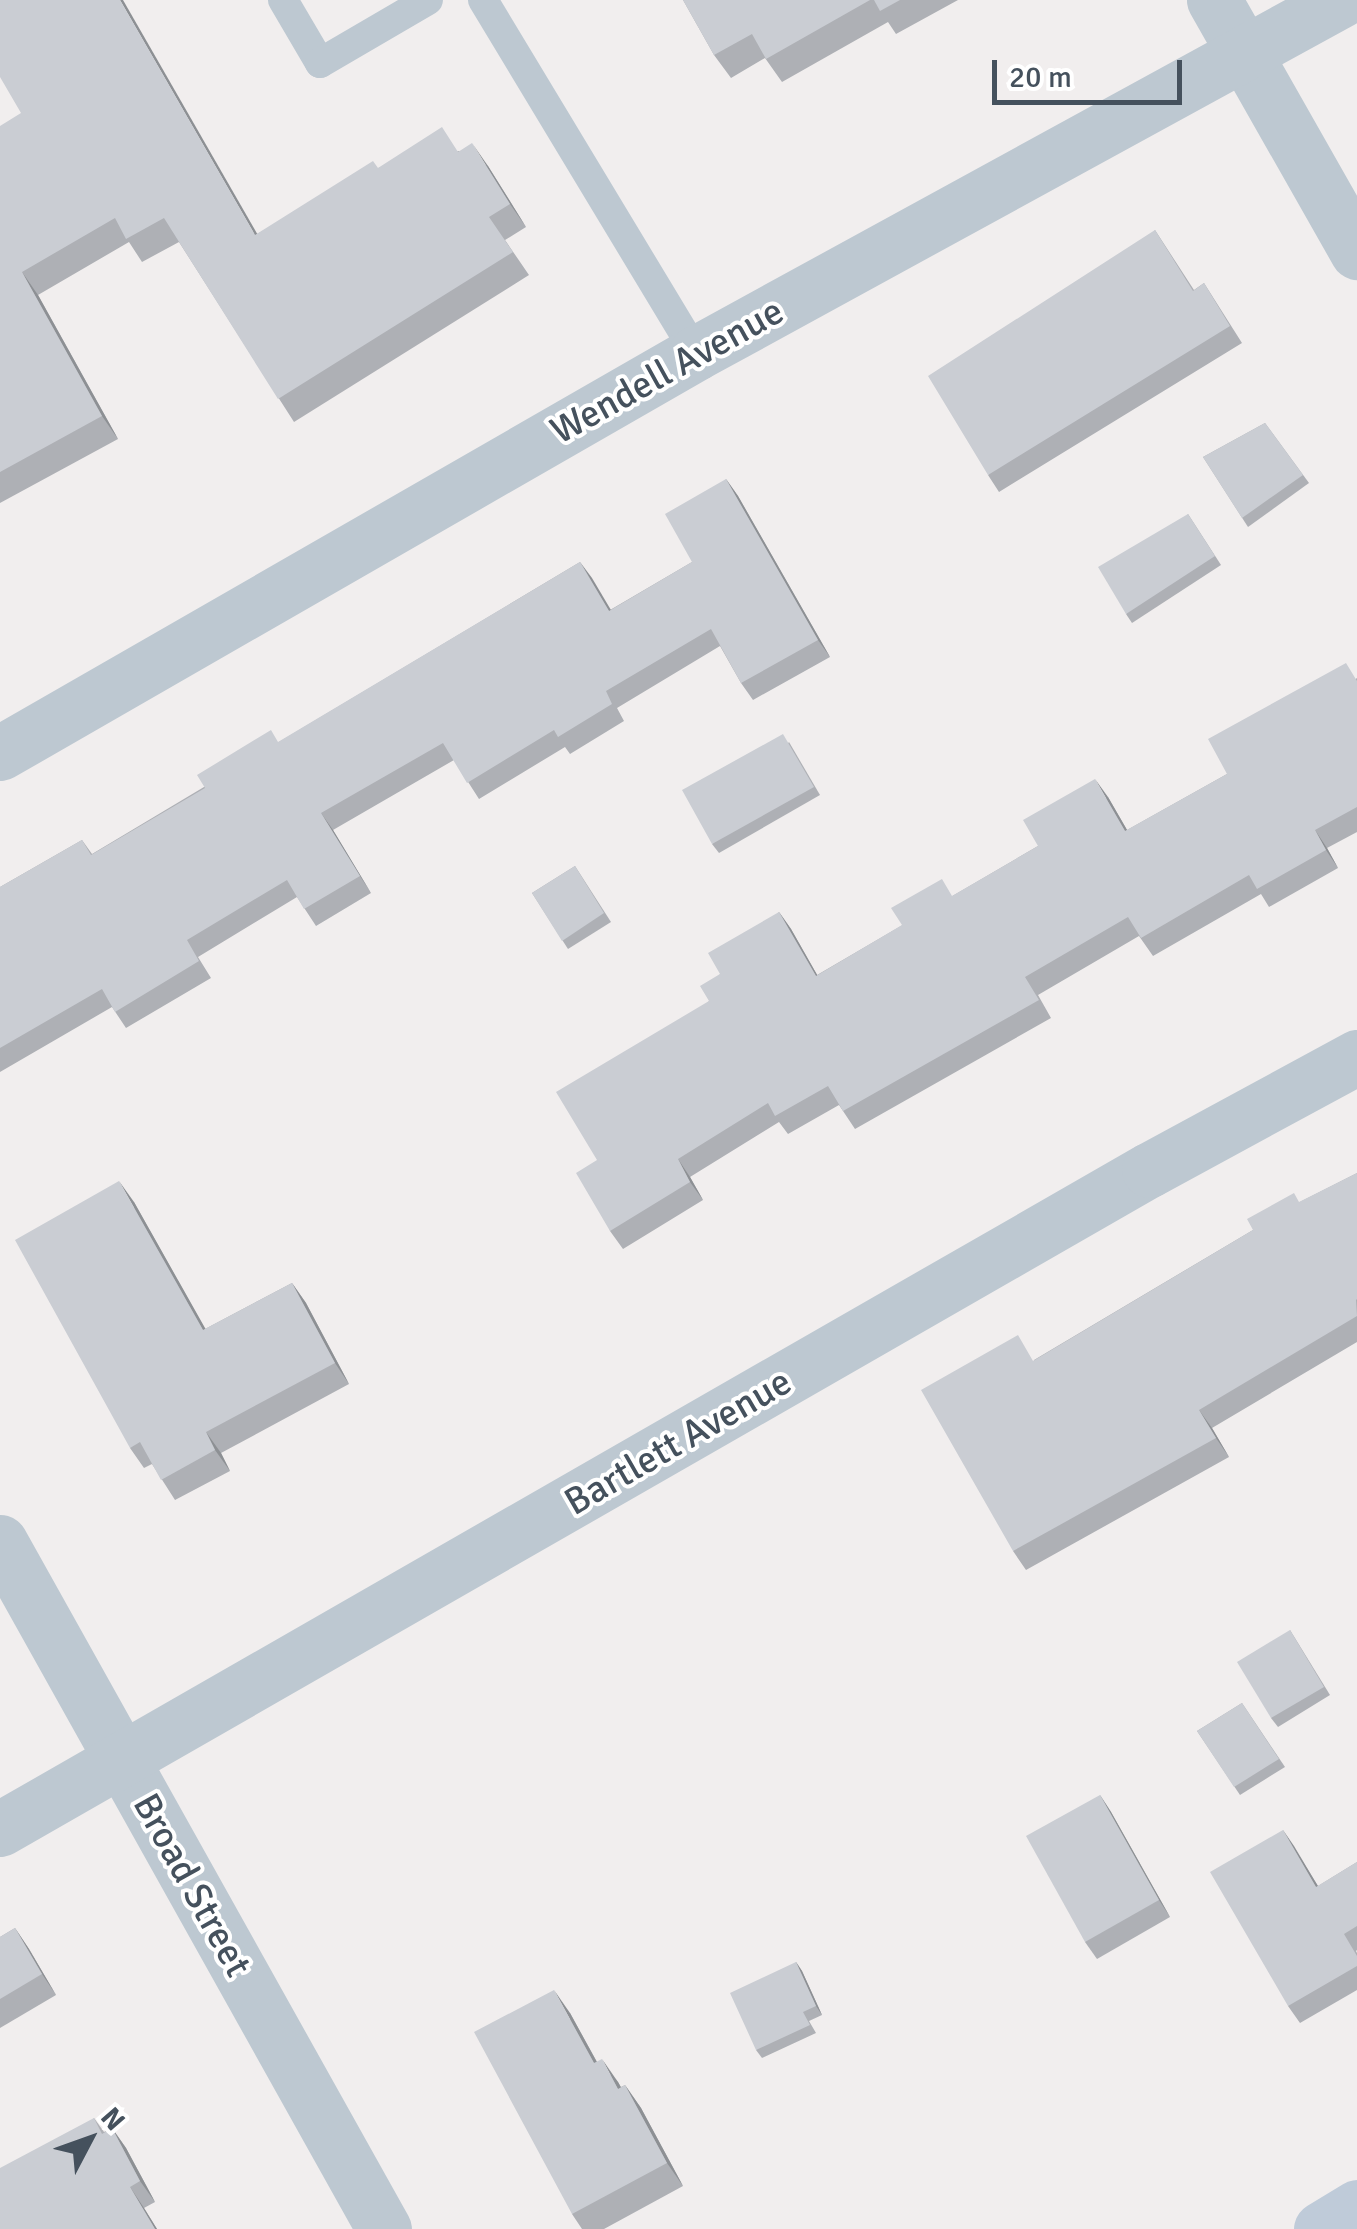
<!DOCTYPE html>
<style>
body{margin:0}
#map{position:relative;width:1357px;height:2229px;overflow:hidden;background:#f1eeee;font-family:Signika,sans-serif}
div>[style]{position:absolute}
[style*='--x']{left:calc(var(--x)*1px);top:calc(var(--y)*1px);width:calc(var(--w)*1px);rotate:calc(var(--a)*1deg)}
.lane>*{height:30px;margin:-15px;padding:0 15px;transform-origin:15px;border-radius:15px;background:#bdc8d1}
.street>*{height:55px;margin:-27.5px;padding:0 27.5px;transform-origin:27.5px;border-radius:27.5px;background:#bdc8d1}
.secondary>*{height:55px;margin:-27.5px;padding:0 27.5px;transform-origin:27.5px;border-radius:27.5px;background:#bfcbd9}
.wall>*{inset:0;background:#aeb0b5}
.shaded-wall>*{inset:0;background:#8d9094}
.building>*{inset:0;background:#cacdd3}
span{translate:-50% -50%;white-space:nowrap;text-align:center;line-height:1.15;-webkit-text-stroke:8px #fff;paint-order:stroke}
.street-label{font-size:38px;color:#45515d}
.north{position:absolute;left:40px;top:2089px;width:100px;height:100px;-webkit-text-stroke:8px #fff;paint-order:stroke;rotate:49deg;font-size:28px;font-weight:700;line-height:40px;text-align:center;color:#45515d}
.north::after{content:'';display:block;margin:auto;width:35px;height:45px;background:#45515d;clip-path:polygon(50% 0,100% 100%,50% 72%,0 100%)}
.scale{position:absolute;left:992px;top:60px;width:190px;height:45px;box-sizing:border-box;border:5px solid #45515d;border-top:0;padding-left:12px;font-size:30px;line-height:35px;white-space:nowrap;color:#45515d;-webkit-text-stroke:8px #fff;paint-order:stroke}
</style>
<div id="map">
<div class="lane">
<div style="--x:283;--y:0;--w:73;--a:59.6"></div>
<div style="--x:320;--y:63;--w:125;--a:-30.3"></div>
<div style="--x:483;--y:0;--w:412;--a:58.9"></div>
</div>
<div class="street">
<div style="--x:1214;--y:0;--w:290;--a:60.4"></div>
<div style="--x:0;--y:753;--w:803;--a:-29.89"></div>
<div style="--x:696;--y:353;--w:735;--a:-28.69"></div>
<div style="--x:0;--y:1542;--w:787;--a:60.8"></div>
<div style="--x:0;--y:1829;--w:1325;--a:-29.84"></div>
<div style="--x:1149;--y:1170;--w:237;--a:-28.5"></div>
</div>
<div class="secondary">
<div style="--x:1321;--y:2229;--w:42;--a:-31.4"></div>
</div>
<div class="wall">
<div style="clip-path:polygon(683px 0,958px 0,896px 34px,888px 22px,782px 82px,765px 58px,731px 78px,714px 55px)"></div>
<div style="clip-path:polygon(0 126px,257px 234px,378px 168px,459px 151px,488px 166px,526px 227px,505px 240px,529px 275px,294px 422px,179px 242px,142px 262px,129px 242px,38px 295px,118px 439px,0 503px)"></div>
<div style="clip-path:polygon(1155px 230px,1194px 290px,1204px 283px,1242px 343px,999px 492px,988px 475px)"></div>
<div style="clip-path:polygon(1265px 423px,1309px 483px,1248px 527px,1203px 457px)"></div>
<div style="clip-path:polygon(726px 479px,738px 496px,830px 657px,753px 700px,741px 683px,720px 646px,617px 708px,624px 721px,570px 754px,565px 747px,479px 799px,454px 760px,333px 830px,371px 893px,316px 926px,297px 897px,198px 957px,211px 978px,126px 1028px,112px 1007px,0 1072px,0 887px,82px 840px,92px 854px,580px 562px,610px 610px,692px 562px)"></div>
<div style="clip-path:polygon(1188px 514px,1221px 565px,1132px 623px,1126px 614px)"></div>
<div style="clip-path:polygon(1357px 678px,1357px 832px,1327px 848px,1338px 868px,1269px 907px,1261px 894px,1153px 956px,1139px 936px,1038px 995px,1051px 1018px,855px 1129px,839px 1105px,788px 1134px,779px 1122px,690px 1177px,703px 1200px,623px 1249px,610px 1231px,597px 1160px,709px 1001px,720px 974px,779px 912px,791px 929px,817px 975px,1038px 846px,1108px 797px,1127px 830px,1227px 774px)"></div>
<div style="clip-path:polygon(789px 742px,820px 795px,719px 853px,712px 844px)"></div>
<div style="clip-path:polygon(575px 866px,611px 922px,568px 949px,532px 893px)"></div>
<div style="clip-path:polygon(1357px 1173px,1357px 1342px,1212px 1428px,1229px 1457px,1026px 1570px,1013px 1551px,1034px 1360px,1300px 1202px)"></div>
<div style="clip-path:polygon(134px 1202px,205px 1329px,292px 1283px,306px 1303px,349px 1384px,221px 1453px,230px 1471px,175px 1500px,152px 1464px,144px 1468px,130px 1448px)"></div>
<div style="clip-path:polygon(1290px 1630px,1330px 1695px,1278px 1727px,1271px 1718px)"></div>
<div style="clip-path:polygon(1242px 1703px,1285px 1767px,1240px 1795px,1197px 1731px)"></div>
<div style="clip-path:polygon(1100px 1795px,1111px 1812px,1170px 1917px,1097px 1959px,1085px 1942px)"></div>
<div style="clip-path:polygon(1283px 1830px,1318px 1886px,1357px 1862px,1357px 1950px,1356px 1951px,1357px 1953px,1357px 1990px,1300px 2023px,1288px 2006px)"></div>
<div style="clip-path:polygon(15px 1928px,29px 1949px,56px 1995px,0 2028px,0 1937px)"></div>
<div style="clip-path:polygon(796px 1962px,802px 1971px,822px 2015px,809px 2021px,816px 2033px,762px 2058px,756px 2050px)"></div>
<div style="clip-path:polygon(570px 2013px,597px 2062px,618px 2082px,621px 2087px,625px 2085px,641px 2108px,683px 2186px,604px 2229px,582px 2229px,572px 2214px)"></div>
<div style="clip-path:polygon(94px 2118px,104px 2132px,112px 2128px,126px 2148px,155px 2202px,144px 2208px,157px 2229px,0 2229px)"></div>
</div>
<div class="shaded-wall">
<div style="clip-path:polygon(120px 0,123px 0,271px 258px,255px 235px)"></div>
<div style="clip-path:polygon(472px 143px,488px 166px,526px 227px,510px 204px)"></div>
<div style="clip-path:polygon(22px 272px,38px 295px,118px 439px,102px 416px)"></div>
<div style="clip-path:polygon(726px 479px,738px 496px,830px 657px,818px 640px)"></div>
<div style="clip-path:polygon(580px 562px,592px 578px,621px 627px,609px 611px)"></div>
<div style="clip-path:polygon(1095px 779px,1108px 797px,1138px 849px,1125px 831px)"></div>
<div style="clip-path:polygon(321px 813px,333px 830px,371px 893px,360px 876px)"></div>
<div style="clip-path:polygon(1315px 830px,1327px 848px,1338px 868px,1326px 850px)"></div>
<div style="clip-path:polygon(779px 912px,791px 929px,828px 994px,816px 976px)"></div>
<div style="clip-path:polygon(678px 1159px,690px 1177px,703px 1200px,690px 1182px)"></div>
<div style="clip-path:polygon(119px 1181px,134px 1202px,218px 1351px,203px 1330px)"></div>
<div style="clip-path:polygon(292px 1283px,306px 1303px,349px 1384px,335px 1363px)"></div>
<div style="clip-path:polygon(1199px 1410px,1212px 1428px,1229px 1457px,1216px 1438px)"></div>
<div style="clip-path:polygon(206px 1432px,221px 1453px,230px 1471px,215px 1450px)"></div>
<div style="clip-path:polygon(1100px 1795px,1111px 1812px,1170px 1917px,1159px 1900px)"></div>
<div style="clip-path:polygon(1283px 1830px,1294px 1846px,1328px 1903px,1316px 1887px)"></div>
<div style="clip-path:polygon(15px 1928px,29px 1949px,56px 1995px,42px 1974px)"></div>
<div style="clip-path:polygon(796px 1962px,802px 1971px,822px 2015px,816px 2006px)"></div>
<div style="clip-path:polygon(554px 1990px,570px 2013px,610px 2086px,594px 2063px)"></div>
<div style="clip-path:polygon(602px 2059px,618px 2082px,634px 2112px,618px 2089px)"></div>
<div style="clip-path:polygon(625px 2085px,641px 2108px,683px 2186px,667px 2163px)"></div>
<div style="clip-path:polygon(112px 2128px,126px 2148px,155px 2202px,140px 2181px)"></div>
<div style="clip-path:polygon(130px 2187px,144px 2208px,157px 2229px,155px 2229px)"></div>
</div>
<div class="building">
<div style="clip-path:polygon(0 0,120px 0,255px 235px,373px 161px,378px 168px,442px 127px,458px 152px,472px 143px,510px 204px,489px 217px,513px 252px,278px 399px,164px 218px,126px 239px,115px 218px,22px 272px,102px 416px,0 472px,0 126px,21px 113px,0 77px)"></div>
<div style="clip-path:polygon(683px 0,870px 0,766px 59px,752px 34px,714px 55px)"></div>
<div style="clip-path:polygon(874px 0,900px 0,880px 11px)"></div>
<div style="clip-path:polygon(1155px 230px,1193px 291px,1204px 283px,1230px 326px,988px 475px,928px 376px)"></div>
<div style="clip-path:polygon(1265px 423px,1303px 475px,1242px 518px,1203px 457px)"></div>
<div style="clip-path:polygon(726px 479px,818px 640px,741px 683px,711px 629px,606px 691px,612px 704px,558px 737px,554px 730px,467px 783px,443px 743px,321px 813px,360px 876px,304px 909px,287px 880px,187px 940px,199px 961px,115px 1012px,102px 989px,0 1048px,0 887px,82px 840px,91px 855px,205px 788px,197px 775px,271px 730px,278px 742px,580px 562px,609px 611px,692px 562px,665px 514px)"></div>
<div style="clip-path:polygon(1188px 514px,1215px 556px,1126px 614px,1098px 567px)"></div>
<div style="clip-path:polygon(1346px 663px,1357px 681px,1357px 807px,1315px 830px,1326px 850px,1257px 889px,1249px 875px,1141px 938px,1128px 917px,1025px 977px,1039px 1000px,843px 1111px,828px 1086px,775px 1116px,768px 1103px,678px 1159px,690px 1182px,610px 1231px,576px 1173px,597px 1160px,556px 1092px,709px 1001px,700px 986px,720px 974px,708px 953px,779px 912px,816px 976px,902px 925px,891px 908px,942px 879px,952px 896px,1038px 846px,1023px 820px,1095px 779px,1125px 831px,1227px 774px,1208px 739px)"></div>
<div style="clip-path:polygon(783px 734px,814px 787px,712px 844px,682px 790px)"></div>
<div style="clip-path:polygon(575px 866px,604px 913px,562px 941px,532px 893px)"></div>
<div style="clip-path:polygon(1357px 1173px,1357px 1299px,1356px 1300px,1357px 1316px,1199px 1410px,1216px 1438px,1013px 1551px,921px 1390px,1018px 1335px,1033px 1361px,1253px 1230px,1247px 1219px,1294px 1193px,1299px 1202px)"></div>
<div style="clip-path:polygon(119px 1181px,203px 1330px,292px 1283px,335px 1363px,206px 1432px,215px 1450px,161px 1480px,140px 1442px,130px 1448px,15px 1240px)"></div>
<div style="clip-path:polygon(1290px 1630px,1324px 1687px,1271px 1718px,1237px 1662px)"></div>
<div style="clip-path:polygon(1242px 1703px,1279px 1759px,1234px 1787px,1197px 1731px)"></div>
<div style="clip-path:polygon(1100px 1795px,1159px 1900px,1085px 1942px,1026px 1836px)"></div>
<div style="clip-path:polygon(1283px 1830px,1316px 1887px,1357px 1862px,1357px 1926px,1344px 1934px,1357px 1956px,1357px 1966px,1288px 2006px,1210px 1872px)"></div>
<div style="clip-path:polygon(15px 1928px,42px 1974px,0 1999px,0 1937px)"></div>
<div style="clip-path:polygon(796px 1962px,816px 2006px,803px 2012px,810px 2025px,756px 2050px,730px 1993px)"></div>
<div style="clip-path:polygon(554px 1990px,594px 2063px,602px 2059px,618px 2089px,625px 2085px,667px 2163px,572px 2214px,474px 2032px)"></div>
<div style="clip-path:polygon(94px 2118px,102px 2134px,112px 2128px,140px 2181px,130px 2187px,155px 2229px,0 2229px,0 2168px)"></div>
</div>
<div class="street-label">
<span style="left:667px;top:371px;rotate:-29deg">Wendell Avenue</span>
<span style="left:678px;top:1442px;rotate:-30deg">Bartlett Avenue</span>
<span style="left:192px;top:1885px;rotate:61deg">Broad Street</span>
</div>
<div class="north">N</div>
<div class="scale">20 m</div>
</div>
